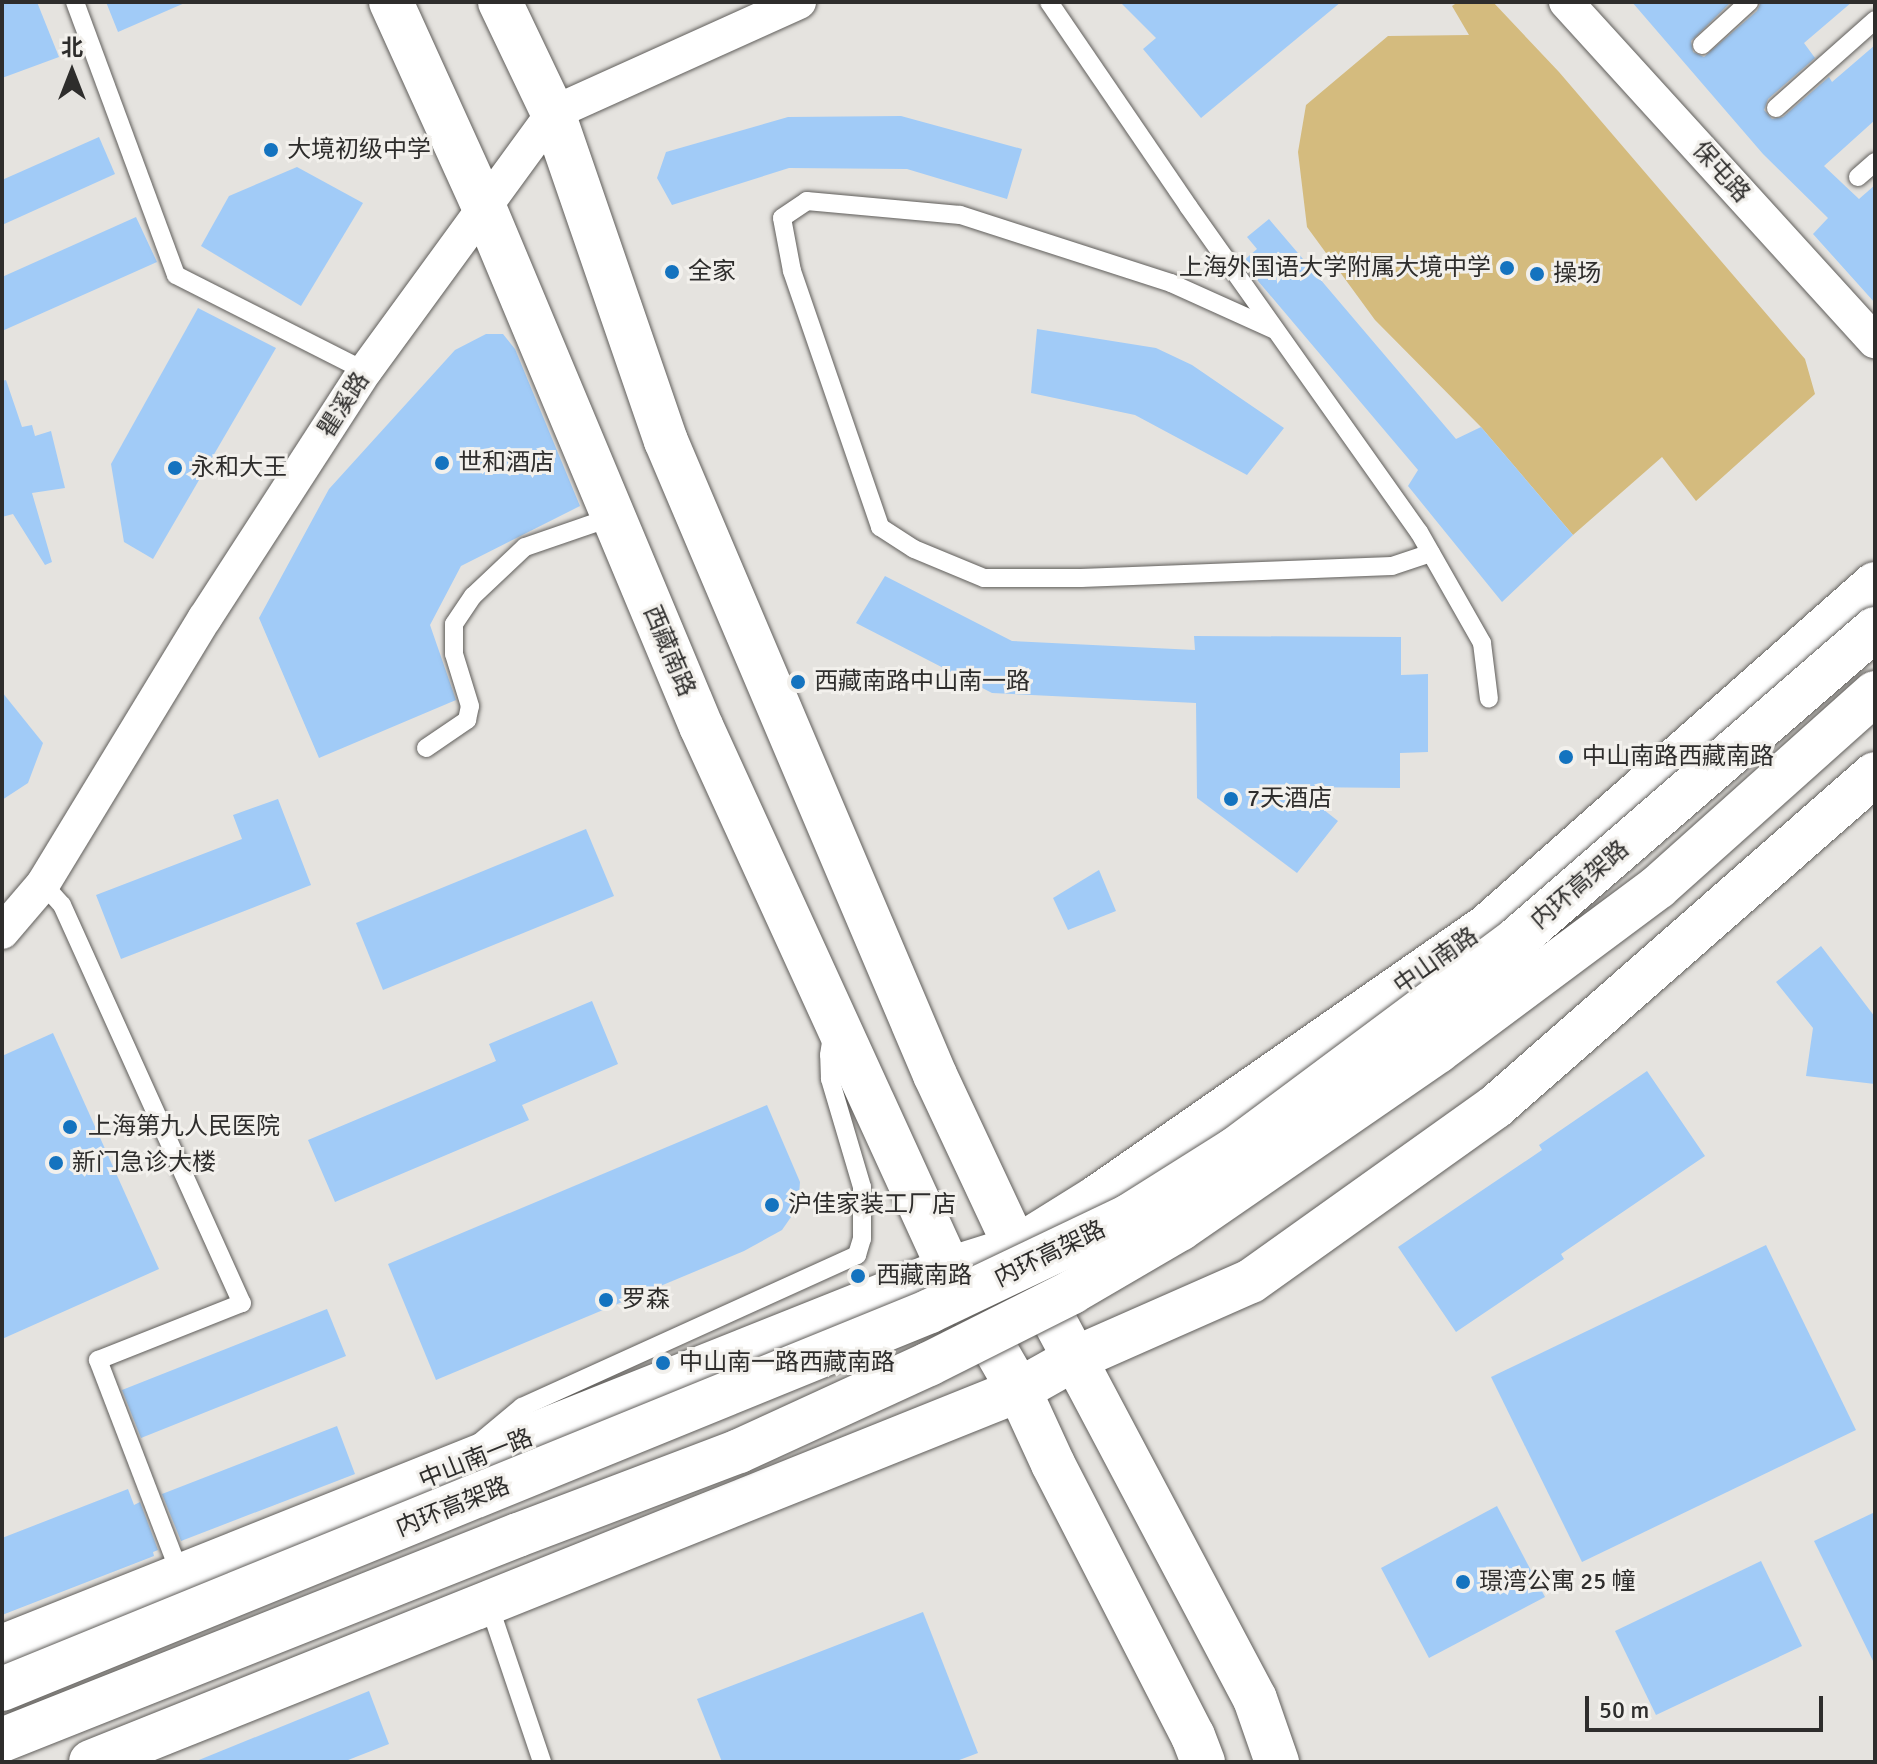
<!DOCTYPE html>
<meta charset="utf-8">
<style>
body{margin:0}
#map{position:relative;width:1877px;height:1764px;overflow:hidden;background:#e5e3df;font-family:Signika,"Noto Sans SC",sans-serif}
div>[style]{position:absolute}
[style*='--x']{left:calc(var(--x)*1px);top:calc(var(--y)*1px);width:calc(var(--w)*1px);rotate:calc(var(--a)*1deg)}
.green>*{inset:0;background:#d4bb7e}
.building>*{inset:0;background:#a1cbf7}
.roads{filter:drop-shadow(0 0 2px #605e5b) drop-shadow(0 0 2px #605e5b)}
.service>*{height:18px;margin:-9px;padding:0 9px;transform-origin:9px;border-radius:9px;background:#fff}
.minor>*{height:34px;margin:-17px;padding:0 17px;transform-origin:17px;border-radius:17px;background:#fff}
.secondary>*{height:44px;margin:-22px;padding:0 22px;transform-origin:22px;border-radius:22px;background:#fff}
.primary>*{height:44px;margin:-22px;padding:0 22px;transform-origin:22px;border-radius:22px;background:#fff}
.bridges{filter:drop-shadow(0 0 2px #605e5b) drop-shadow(0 0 2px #605e5b)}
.trunk-bridge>*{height:44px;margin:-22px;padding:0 22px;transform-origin:22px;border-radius:22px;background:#fff}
.dots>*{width:22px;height:22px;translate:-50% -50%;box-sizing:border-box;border:4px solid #f2f0ec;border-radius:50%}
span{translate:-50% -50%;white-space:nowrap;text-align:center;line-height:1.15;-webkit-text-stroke:6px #f2f0ec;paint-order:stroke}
.poi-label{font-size:24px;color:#2e2d2c}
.left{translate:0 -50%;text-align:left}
.right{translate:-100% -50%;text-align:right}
.street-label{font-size:24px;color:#2e2d2c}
.frame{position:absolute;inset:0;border:4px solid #2e2d2c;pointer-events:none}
.north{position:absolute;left:32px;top:32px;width:80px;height:80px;-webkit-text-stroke:6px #f2f0ec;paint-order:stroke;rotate:0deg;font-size:22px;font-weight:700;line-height:32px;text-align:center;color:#2e2d2c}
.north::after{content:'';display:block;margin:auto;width:28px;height:36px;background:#2e2d2c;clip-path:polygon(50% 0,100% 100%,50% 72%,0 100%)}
.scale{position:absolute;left:1585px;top:1696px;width:238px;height:36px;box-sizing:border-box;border:4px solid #2e2d2c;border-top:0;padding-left:10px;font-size:24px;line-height:28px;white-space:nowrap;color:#2e2d2c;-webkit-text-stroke:6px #f2f0ec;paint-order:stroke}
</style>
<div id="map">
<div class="green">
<div style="clip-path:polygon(1458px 2px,1493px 2px,1559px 72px,1805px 359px,1815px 394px,1696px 501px,1662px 457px,1573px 535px,1481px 427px,1375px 320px,1307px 227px,1298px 152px,1306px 105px,1388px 36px,1469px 35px,1452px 6px)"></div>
</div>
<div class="building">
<div style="clip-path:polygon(2px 2px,37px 2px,59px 57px,2px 78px)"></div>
<div style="clip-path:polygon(106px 2px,187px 2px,118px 32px)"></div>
<div style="clip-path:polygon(1120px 2px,1341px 2px,1201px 118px,1143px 49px,1156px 38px)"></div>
<div style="clip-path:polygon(1632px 2px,1731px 2px,1691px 41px,1693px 52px,1704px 57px,1757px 11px,1761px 2px,1852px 2px,1804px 43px,1815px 58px,1768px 99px,1764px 110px,1772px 119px,1783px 117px,1829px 77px,1832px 82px,1875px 45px,1875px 120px,1824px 166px,1859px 199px,1875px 185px,1875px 303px,1813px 234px,1828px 218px,1763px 154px)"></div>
<div style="clip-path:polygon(901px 116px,1022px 149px,1007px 199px,907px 169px,789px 168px,672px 205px,657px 178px,666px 152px,788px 117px)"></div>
<div style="clip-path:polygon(99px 137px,115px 174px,2px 225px,2px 180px)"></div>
<div style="clip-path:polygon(297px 167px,363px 203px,301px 306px,201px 246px,229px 196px)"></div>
<div style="clip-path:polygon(136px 217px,157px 262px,2px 331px,2px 277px)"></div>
<div style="clip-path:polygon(1269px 219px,1456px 439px,1481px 427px,1573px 535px,1502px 602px,1408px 486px,1418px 470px,1242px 262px,1257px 249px,1247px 237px)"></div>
<div style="clip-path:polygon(198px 308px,276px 348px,153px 559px,124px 542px,111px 464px)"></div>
<div style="clip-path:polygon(1037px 329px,1156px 348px,1192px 365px,1284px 428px,1247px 475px,1135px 415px,1031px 393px)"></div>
<div style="clip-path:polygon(486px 334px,503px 334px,515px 349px,580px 506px,461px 566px,430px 625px,456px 700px,319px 758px,259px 618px,329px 489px,455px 350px)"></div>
<div style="clip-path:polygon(6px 380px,22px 427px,32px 425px,35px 436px,51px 431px,65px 488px,32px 493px,52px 562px,45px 565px,13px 514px,2px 517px,2px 381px)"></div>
<div style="clip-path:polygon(885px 576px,1012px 641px,1195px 650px,1194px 636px,1401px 637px,1401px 675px,1428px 674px,1428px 752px,1400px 753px,1400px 788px,1295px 787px,1338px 821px,1297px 873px,1197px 798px,1196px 703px,992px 693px,856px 623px)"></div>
<div style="clip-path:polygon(2px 692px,43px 743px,28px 783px,2px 800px)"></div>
<div style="clip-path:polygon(278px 799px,311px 885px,121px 959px,96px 895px,242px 839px,233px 815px)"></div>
<div style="clip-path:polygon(586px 829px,614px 896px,383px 990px,356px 923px)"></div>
<div style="clip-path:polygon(1099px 870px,1116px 911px,1068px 930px,1053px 898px)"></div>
<div style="clip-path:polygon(1821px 946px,1875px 1017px,1875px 1084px,1806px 1076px,1813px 1028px,1776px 982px)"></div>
<div style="clip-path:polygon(592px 1001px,618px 1064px,522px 1105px,529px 1120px,335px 1202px,308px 1140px,496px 1061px,489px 1044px)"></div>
<div style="clip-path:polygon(53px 1033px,159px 1269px,2px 1339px,2px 1056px)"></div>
<div style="clip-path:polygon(1647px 1071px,1705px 1156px,1561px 1254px,1564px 1259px,1456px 1332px,1398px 1247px,1542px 1150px,1539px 1145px)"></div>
<div style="clip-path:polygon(767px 1105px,800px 1182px,798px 1207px,782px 1230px,744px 1251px,436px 1380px,388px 1264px)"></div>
<div style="clip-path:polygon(1766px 1245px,1856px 1430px,1582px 1562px,1491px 1377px)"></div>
<div style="clip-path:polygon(327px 1309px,346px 1356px,141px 1438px,122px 1390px)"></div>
<div style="clip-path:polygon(337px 1426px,355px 1474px,181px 1541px,162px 1494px)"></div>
<div style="clip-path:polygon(128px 1489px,134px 1505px,140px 1502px,158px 1550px,153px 1552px,154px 1556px,2px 1615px,2px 1538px)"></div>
<div style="clip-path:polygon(1497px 1506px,1545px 1597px,1429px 1658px,1381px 1568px)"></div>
<div style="clip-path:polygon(1875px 1512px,1875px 1665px,1814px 1541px)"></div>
<div style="clip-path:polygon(1761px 1561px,1802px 1646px,1656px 1715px,1615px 1631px)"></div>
<div style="clip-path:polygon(923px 1612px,978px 1753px,954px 1762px,722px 1762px,697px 1699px)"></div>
<div style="clip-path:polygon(369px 1691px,389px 1744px,343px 1762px,194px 1762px)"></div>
</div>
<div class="roads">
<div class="service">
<div style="--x:75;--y:2;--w:291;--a:69.7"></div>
<div style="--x:176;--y:275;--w:212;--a:26.9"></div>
<div style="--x:1049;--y:2;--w:247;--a:55.7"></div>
<div style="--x:1188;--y:206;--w:400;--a:54.7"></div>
<div style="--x:1419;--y:532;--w:128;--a:60.4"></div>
<div style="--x:1482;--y:643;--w:56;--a:82.9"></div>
<div style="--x:1702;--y:45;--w:64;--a:-42.5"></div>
<div style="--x:1776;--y:108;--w:132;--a:-41.6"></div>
<div style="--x:1858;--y:177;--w:23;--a:-41"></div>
<div style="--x:1275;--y:330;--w:114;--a:-155.7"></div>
<div style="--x:1171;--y:283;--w:222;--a:-162.1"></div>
<div style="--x:960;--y:215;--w:154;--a:-174.8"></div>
<div style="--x:807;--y:201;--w:30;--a:146"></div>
<div style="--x:782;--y:218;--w:54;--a:79.3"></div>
<div style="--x:792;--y:271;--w:271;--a:71"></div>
<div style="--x:880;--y:527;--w:40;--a:32.9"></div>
<div style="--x:914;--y:549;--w:76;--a:22.5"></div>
<div style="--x:984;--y:578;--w:97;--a:0"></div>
<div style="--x:1081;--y:578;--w:311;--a:-2.2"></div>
<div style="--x:1392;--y:566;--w:41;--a:-18.4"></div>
<div style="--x:426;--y:748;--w:50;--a:-34.3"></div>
<div style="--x:467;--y:720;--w:14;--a:-78"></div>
<div style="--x:470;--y:706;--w:54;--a:-107.1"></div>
<div style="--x:454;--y:654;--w:30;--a:-90"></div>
<div style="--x:454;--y:624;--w:34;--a:-56"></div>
<div style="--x:473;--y:596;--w:71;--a:-43.3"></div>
<div style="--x:525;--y:547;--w:92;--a:-19"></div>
<div style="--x:43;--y:884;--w:28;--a:48"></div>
<div style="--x:62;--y:905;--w:437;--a:65.7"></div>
<div style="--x:242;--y:1303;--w:155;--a:158.4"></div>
<div style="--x:98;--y:1360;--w:231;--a:69"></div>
<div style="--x:480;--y:1442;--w:55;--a:-39.8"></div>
<div style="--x:522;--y:1407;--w:368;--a:-24.4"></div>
<div style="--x:857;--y:1255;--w:17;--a:-73"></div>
<div style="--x:862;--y:1239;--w:52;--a:-90"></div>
<div style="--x:862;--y:1187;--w:113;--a:-106.5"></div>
<div style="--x:830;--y:1079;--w:24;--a:-92"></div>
<div style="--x:829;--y:1055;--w:18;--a:-81"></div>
<div style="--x:489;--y:1605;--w:166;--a:71.3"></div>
</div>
<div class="minor">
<div style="--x:1566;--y:2;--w:459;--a:47.7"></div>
<div style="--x:2;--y:932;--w:63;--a:-49.5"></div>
<div style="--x:43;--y:884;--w:311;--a:-58.7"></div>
<div style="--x:205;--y:618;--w:294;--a:-57.1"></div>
<div style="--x:365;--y:371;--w:319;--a:-53.9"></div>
<div style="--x:553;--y:113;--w:270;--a:-24.3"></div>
</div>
<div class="secondary">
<div style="--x:391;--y:2;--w:225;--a:65.6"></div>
<div style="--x:484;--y:207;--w:563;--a:67.31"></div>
<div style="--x:701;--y:726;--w:597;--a:65.45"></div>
<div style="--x:949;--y:1269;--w:140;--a:60"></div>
<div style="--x:1019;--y:1390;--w:81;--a:65.3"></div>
<div style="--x:1053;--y:1464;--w:306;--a:62.8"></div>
<div style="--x:1193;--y:1736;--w:28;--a:69"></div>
<div style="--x:500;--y:2;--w:123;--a:64.5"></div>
<div style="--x:553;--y:113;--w:347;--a:71"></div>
<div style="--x:666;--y:441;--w:689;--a:67.01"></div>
<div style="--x:935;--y:1075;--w:191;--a:64.9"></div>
<div style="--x:1016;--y:1248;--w:510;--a:62.08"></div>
<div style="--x:1255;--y:1699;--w:67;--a:70.8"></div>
</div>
<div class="primary">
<div style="--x:2;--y:1647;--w:1020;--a:-21.76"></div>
<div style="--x:949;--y:1269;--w:70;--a:-17.4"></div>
<div style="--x:1016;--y:1248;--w:94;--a:-32"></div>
<div style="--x:1096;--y:1198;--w:474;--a:-34.8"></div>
<div style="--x:1485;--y:928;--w:520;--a:-41.41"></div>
<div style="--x:91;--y:1762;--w:1000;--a:-21.84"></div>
<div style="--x:1019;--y:1390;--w:63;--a:-29.4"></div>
<div style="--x:1074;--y:1359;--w:193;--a:-23.8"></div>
<div style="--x:1251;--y:1281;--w:300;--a:-35.5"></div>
<div style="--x:1495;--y:1107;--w:505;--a:-41.23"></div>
</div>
</div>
<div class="bridges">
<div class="trunk-bridge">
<div style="--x:2;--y:1689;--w:1002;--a:-22.16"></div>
<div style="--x:930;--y:1311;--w:221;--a:-25.5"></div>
<div style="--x:1129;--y:1216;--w:124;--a:-32.2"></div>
<div style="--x:1234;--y:1150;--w:354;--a:-36.7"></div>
<div style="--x:1518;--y:938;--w:472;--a:-40.9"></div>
<div style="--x:2;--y:1740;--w:555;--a:-21.67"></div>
<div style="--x:518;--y:1535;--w:236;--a:-20.8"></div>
<div style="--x:739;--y:1451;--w:209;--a:-24.6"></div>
<div style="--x:929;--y:1364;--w:160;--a:-26.7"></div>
<div style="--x:1072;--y:1292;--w:125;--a:-30.3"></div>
<div style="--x:1180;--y:1229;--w:313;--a:-34.6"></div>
<div style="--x:1438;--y:1051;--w:274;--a:-36.7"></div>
<div style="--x:1658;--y:887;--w:291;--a:-41.8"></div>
</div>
</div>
<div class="dots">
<div style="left:271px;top:150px;background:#1473bf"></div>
<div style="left:1507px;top:268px;background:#1473bf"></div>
<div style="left:672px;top:272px;background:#1473bf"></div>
<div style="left:1537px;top:274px;background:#1473bf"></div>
<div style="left:442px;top:463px;background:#1473bf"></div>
<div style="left:175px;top:468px;background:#1473bf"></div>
<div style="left:798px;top:682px;background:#1473bf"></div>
<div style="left:1566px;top:757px;background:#1473bf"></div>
<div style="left:1231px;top:799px;background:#1473bf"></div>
<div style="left:70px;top:1127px;background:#1473bf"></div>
<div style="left:56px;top:1163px;background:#1473bf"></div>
<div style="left:772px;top:1205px;background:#1473bf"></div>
<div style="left:858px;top:1276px;background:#1473bf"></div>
<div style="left:606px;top:1300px;background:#1473bf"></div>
<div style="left:663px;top:1363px;background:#1473bf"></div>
<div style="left:1463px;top:1582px;background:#1473bf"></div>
</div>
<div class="poi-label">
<span class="left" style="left:287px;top:150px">大境初级中学</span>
<span class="right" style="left:1491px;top:268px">上海外国语大学附属大境中学</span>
<span class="left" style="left:688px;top:272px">全家</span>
<span class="left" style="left:1553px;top:274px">操场</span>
<span class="left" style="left:458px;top:463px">世和酒店</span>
<span class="left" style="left:191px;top:468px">永和大王</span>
<span class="left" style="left:814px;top:682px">西藏南路中山南一路</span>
<span class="left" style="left:1582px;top:757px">中山南路西藏南路</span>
<span class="left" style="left:1247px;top:799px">7天酒店</span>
<span class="left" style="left:88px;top:1127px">上海第九人民医院</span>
<span class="left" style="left:72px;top:1163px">新门急诊大楼</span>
<span class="left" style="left:788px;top:1205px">沪佳家装工厂店</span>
<span class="left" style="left:876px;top:1276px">西藏南路</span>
<span class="left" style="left:622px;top:1300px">罗森</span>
<span class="left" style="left:679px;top:1363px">中山南一路西藏南路</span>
<span class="left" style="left:1479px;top:1582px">璟湾公寓 25 幢</span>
</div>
<div class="street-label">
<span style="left:1721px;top:172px;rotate:48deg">保屯路</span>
<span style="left:344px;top:405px;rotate:-57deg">瞿溪路</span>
<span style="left:669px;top:651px;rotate:67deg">西藏南路</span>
<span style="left:1580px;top:885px;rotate:-41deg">内环高架路</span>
<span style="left:1436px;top:961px;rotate:-35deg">中山南路</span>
<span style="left:1050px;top:1254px;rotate:-26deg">内环高架路</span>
<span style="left:476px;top:1459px;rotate:-22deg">中山南一路</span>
<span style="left:453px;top:1507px;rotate:-22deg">内环高架路</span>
</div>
<div class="frame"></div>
<div class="north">北</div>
<div class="scale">50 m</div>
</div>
